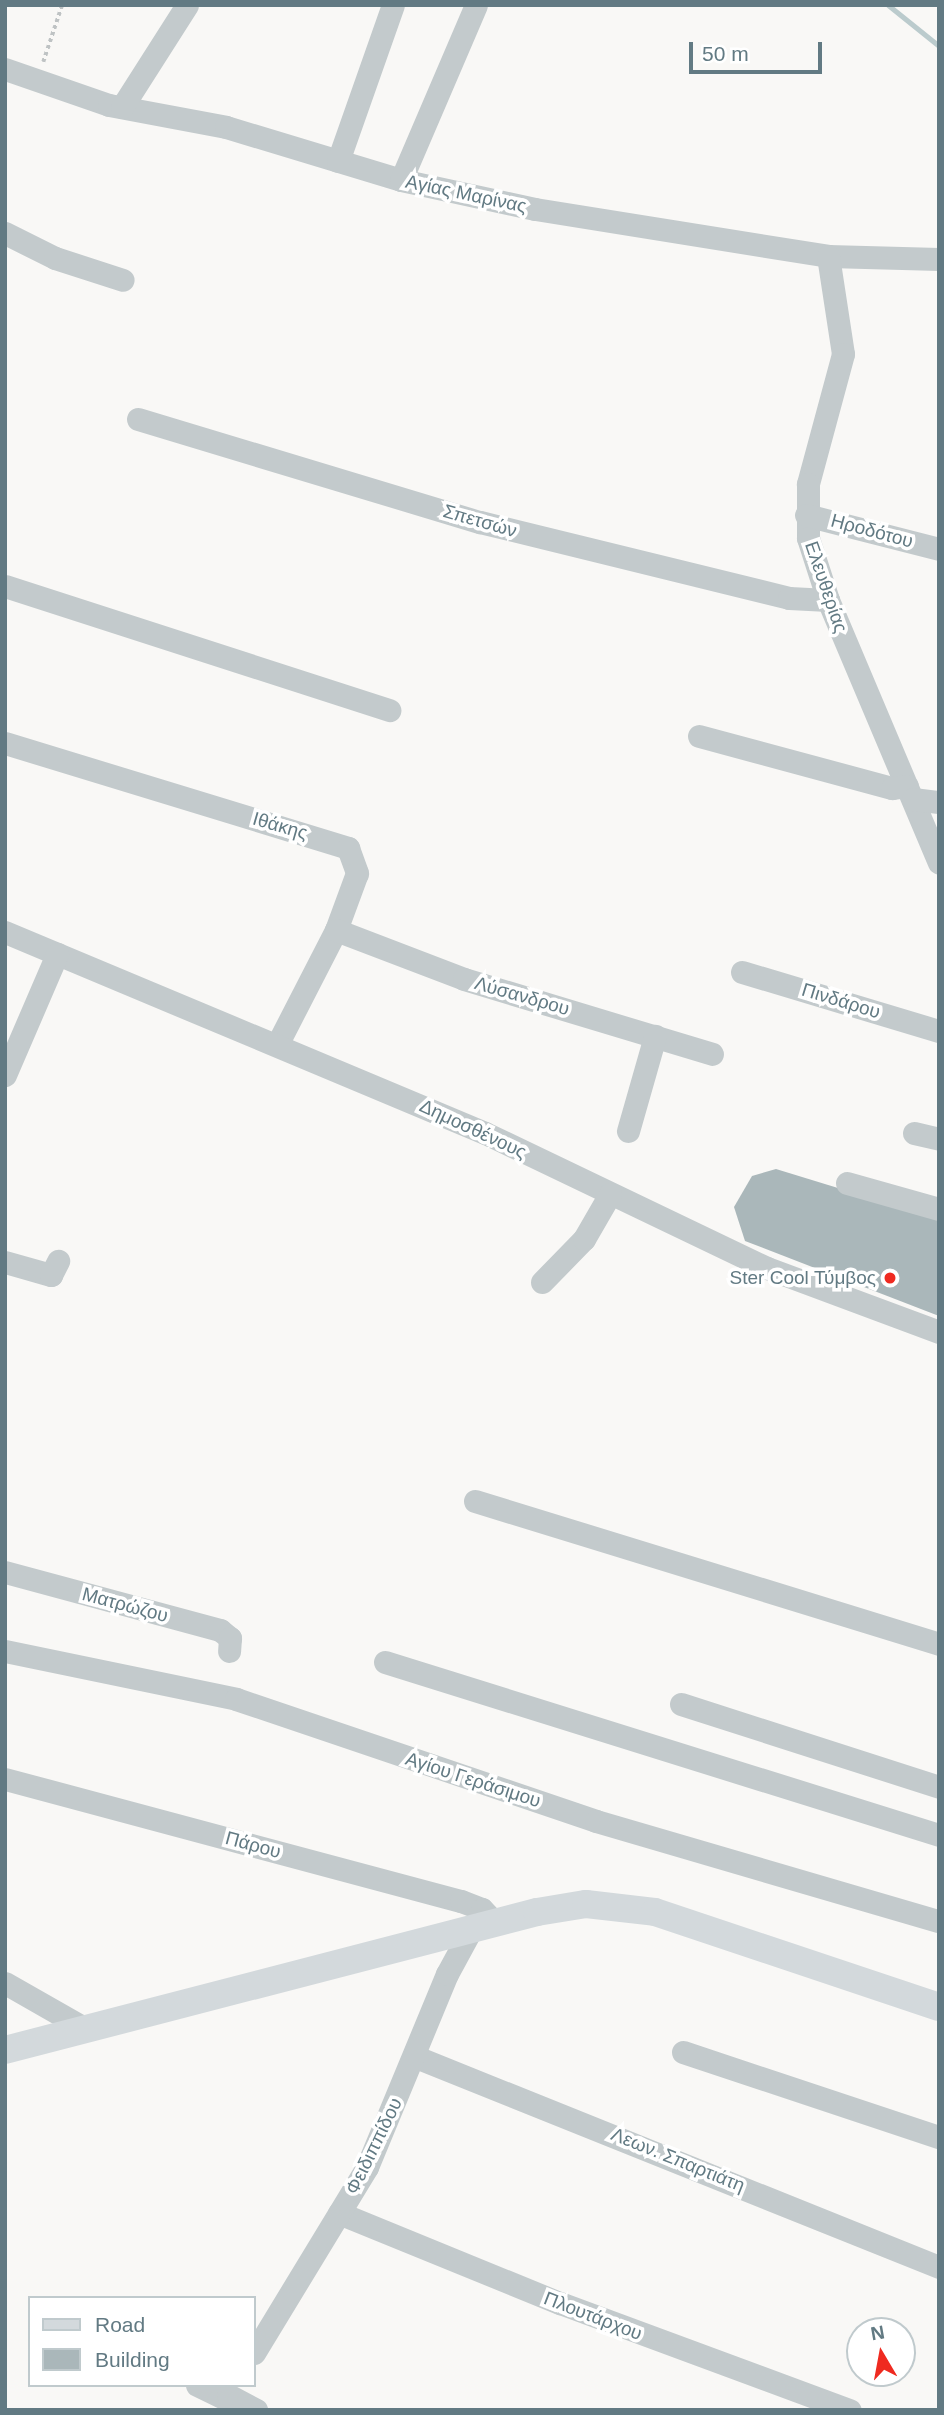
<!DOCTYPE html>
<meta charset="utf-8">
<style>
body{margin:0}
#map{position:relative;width:944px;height:2415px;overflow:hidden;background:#f9f8f6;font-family:Helvetica,sans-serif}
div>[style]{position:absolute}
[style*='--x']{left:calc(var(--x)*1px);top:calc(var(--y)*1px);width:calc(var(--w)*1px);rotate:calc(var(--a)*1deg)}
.stream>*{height:5px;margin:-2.5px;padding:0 2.5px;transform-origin:2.5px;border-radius:2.5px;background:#bbcbcd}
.building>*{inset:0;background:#aab7ba}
.path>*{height:3.5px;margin-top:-1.75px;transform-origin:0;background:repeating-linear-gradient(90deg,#bfc3c4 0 3.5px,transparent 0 7px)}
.minor>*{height:23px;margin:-11.5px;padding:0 11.5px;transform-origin:11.5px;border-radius:11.5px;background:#c3cacc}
.major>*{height:28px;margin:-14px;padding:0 14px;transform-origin:14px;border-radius:14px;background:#d3d9dc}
.dots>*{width:19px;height:19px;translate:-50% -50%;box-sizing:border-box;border:4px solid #fff;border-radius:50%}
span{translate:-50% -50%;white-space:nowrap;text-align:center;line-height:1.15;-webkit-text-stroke:7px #fff;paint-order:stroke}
.street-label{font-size:19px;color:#627a83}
.poi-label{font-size:19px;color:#627a83}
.right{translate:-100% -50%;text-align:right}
.frame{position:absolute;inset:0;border:7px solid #627a83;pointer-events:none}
.legend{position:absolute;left:28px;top:2296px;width:228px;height:91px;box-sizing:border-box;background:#fff;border:2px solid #c0cacd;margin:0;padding:9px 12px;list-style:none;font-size:21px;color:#627a83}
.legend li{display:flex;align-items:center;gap:14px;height:35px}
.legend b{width:35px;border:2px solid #c0cacd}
.north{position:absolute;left:846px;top:2317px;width:70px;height:70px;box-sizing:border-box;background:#fff;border:2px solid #c0cacd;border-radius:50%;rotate:350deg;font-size:19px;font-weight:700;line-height:28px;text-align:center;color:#627a83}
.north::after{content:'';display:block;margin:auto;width:24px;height:32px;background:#ef2a20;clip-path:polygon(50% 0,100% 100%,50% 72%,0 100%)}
.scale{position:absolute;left:689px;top:42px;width:133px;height:32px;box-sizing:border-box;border:4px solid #627a83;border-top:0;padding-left:9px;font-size:21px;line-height:24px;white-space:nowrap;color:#627a83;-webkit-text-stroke:5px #fff;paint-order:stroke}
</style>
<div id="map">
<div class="stream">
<div style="--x:888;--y:5;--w:65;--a:38.8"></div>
</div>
<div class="building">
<div style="clip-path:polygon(776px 1169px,939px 1219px,939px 1316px,745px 1241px,734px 1207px,752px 1176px)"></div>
</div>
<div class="path">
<div style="--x:43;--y:62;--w:60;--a:-71.6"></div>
</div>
<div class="minor">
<div style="--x:5;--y:69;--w:110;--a:19.1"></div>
<div style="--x:109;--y:105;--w:119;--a:10.6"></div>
<div style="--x:226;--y:127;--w:183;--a:16.8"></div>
<div style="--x:401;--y:180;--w:137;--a:12.2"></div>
<div style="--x:535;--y:209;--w:297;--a:9.1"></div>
<div style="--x:828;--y:256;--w:111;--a:1.5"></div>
<div style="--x:122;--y:107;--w:121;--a:-57.5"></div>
<div style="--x:338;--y:161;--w:165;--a:-70.6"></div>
<div style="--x:401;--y:180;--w:190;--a:-66.8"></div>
<div style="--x:5;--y:233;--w:56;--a:26.6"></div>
<div style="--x:55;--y:258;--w:71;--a:17.9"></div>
<div style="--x:828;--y:256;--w:99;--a:81.3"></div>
<div style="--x:843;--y:354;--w:135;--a:105.1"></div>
<div style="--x:808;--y:484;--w:54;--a:90"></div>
<div style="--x:808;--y:538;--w:65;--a:72.1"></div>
<div style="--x:828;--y:600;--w:285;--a:67.1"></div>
<div style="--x:138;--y:419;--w:357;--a:16.8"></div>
<div style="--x:480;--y:522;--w:318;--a:13.8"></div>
<div style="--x:789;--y:598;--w:39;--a:3"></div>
<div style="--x:806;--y:515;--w:137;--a:14.3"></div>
<div style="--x:5;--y:586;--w:404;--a:17.9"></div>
<div style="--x:699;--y:736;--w:200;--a:15.1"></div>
<div style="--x:892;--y:788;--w:15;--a:-8"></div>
<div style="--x:5;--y:743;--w:359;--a:17"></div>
<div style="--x:348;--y:848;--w:27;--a:70"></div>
<div style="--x:357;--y:873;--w:61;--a:110.2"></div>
<div style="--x:336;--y:930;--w:127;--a:117.2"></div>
<div style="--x:913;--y:799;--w:26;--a:7"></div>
<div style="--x:336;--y:930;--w:137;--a:20.9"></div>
<div style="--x:464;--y:979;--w:259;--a:16.8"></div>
<div style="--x:5;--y:932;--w:520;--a:22.72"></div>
<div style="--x:485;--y:1133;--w:313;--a:25.6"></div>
<div style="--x:767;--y:1268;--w:184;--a:20.4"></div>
<div style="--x:742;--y:972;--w:206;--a:16.7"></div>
<div style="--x:5;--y:1075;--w:132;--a:-66.7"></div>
<div style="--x:628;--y:1131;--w:99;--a:-74.1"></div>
<div style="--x:914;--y:1133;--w:26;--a:13"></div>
<div style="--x:847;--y:1183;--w:96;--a:15.8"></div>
<div style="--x:5;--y:1262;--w:48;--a:15.8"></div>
<div style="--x:51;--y:1275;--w:16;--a:-63"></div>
<div style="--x:542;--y:1282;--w:60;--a:-45.7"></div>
<div style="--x:584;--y:1239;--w:52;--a:-60"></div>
<div style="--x:475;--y:1501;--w:486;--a:17.1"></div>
<div style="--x:5;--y:1572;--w:223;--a:15.1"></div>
<div style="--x:220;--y:1630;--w:13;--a:39"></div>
<div style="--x:230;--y:1638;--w:13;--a:94"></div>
<div style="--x:5;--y:1651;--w:236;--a:11.7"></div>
<div style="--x:236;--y:1699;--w:380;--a:18.7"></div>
<div style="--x:596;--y:1821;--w:357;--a:16.3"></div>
<div style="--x:385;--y:1662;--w:580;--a:17.34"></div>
<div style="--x:681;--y:1704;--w:271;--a:17.8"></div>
<div style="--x:5;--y:1779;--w:472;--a:15"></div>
<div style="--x:461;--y:1901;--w:22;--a:21"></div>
<div style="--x:482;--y:1909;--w:18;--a:47"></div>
<div style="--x:5;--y:1983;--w:89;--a:29.7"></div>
<div style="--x:683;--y:2052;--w:270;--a:18.4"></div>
<div style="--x:416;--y:2057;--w:564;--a:21.88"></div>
<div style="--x:339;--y:2213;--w:239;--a:22.2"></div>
<div style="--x:560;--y:2303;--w:309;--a:20.3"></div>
<div style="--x:254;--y:2353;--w:218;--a:-58.7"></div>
<div style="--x:367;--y:2167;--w:209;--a:-67.5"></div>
<div style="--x:447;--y:1974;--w:52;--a:-61.5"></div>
<div style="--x:197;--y:2385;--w:32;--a:26"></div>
<div style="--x:228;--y:2395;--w:32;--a:28"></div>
</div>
<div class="major">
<div style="--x:5;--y:2050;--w:550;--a:-14.54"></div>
<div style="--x:537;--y:1912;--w:50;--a:-9.3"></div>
<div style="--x:586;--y:1904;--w:69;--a:6.6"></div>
<div style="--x:655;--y:1912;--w:299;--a:18.5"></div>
</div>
<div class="dots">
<div style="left:890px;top:1278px;background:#ef2a20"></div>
</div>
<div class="street-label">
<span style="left:466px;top:194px;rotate:12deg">Αγίας Μαρίνας</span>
<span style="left:480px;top:521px;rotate:16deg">Σπετσών</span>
<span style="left:872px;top:531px;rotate:15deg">Ηροδότου</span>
<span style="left:826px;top:587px;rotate:71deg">Ελευθερίας</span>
<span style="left:280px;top:826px;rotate:16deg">Ιθάκης</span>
<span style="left:522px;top:996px;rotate:16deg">Λύσανδρου</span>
<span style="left:841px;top:1001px;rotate:17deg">Πινδάρου</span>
<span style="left:473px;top:1129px;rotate:25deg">Δημοσθένους</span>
<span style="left:125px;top:1605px;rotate:15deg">Ματρώζου</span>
<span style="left:473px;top:1780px;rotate:18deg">Αγίου Γεράσιμου</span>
<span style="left:253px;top:1845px;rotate:15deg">Πάρου</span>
<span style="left:374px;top:2146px;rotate:-64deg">Φειδιππίδου</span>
<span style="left:678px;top:2160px;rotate:22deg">Λεων. Σπαρτιάτη</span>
<span style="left:593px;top:2316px;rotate:21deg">Πλουτάρχου</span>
</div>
<div class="poi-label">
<span class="right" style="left:876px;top:1278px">Ster Cool Τύμβος</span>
</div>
<div class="frame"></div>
<ul class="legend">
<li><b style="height:9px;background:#d3d9dc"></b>Road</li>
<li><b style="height:19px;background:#aab7ba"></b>Building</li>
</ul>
<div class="north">N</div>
<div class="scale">50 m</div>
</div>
